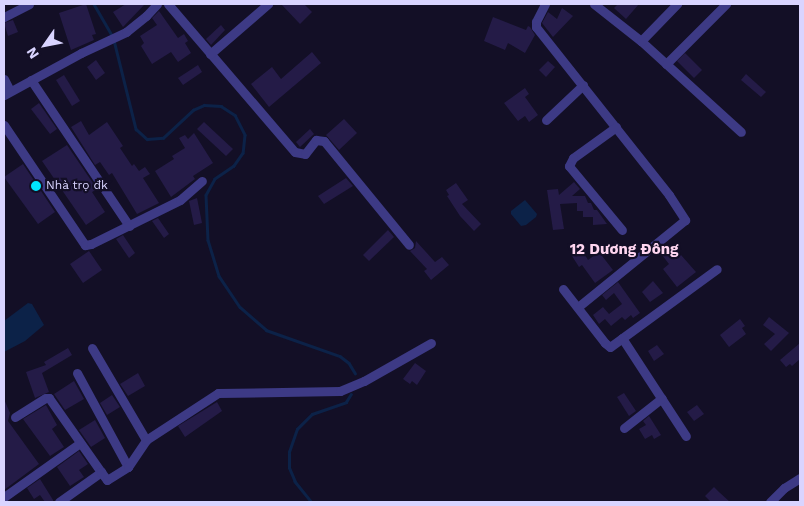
<!DOCTYPE html>
<meta charset="utf-8">
<style>
body{margin:0}
#map{position:relative;width:804px;height:506px;overflow:hidden;background:#130f26;font-family:"Work Sans",sans-serif}
div>[style]{position:absolute}
[style*='--x']{left:calc(var(--x)*1px);top:calc(var(--y)*1px);width:calc(var(--w)*1px);rotate:calc(var(--a)*1deg)}
.water>*{inset:0;background:#0c2248}
.stream>*{height:2.5px;margin:-1.25px;padding:0 1.25px;transform-origin:1.25px;border-radius:1.25px;background:#0c2248}
.building>*{inset:0;background:#241b47}
.minor>*{height:9px;margin:-4.5px;padding:0 4.5px;transform-origin:4.5px;border-radius:4.5px;background:#3d3a85}
.dots>*{width:14px;height:14px;translate:-50% -50%;box-sizing:border-box;border:2px solid #130f26;border-radius:50%}
span{translate:-50% -50%;white-space:nowrap;text-align:center;line-height:1.15;-webkit-text-stroke:4.5px #130f26;paint-order:stroke}
.poi-label{font-size:12px;color:#d9d4ff}
.left{translate:0 -50%;text-align:left}
.quarter-label{font-size:15px;color:#ffd6f0;font-weight:700}
.frame{position:absolute;inset:0;border:5px solid #d9d4ff;pointer-events:none}
.north{position:absolute;left:20px;top:20px;width:50px;height:50px;-webkit-text-stroke:4px #130f26;paint-order:stroke;rotate:237deg;font-size:14px;font-weight:700;line-height:20px;text-align:center;color:#d9d4ff}
.north::after{content:'';display:block;margin:auto;width:18px;height:22px;background:#d9d4ff;clip-path:polygon(50% 0,100% 100%,50% 72%,0 100%)}
</style>
<div id="map">
<div class="water">
<div style="clip-path:polygon(525px 200px,537px 214px,536px 217px,526px 225px,521px 226px,511px 214px,511px 211px)"></div>
<div style="clip-path:polygon(28px 303px,32px 304px,44px 325px,25px 341px,4px 352px,4px 321px)"></div>
</div>
<div class="stream">
<div style="--x:94;--y:4;--w:36;--a:60"></div>
<div style="--x:114;--y:40;--w:92;--a:76.1"></div>
<div style="--x:136;--y:129;--w:15;--a:42"></div>
<div style="--x:147;--y:139;--w:16;--a:-4"></div>
<div style="--x:163;--y:138;--w:41;--a:-43"></div>
<div style="--x:193;--y:110;--w:12;--a:-24"></div>
<div style="--x:204;--y:105;--w:17;--a:3"></div>
<div style="--x:221;--y:106;--w:17;--a:33"></div>
<div style="--x:235;--y:115;--w:22;--a:63"></div>
<div style="--x:245;--y:135;--w:18;--a:96"></div>
<div style="--x:243;--y:153;--w:16;--a:125"></div>
<div style="--x:234;--y:166;--w:23;--a:146"></div>
<div style="--x:215;--y:179;--w:18;--a:119"></div>
<div style="--x:206;--y:195;--w:45;--a:87.5"></div>
<div style="--x:208;--y:240;--w:38;--a:73"></div>
<div style="--x:219;--y:276;--w:37;--a:56"></div>
<div style="--x:240;--y:307;--w:35;--a:41"></div>
<div style="--x:266;--y:330;--w:78;--a:19.4"></div>
<div style="--x:340;--y:356;--w:11;--a:38"></div>
<div style="--x:349;--y:363;--w:12;--a:59"></div>
<div style="--x:311;--y:502;--w:26;--a:-129"></div>
<div style="--x:295;--y:482;--w:15;--a:-113"></div>
<div style="--x:289;--y:468;--w:16;--a:-90"></div>
<div style="--x:289;--y:452;--w:24;--a:-71"></div>
<div style="--x:297;--y:429;--w:21;--a:-45"></div>
<div style="--x:312;--y:414;--w:36;--a:-19"></div>
<div style="--x:346;--y:402;--w:9;--a:-58"></div>
<div style="--x:412;--y:502;--w:17;--a:0"></div>
</div>
<div class="building">
<div style="clip-path:polygon(86px 4px,96px 34px,92px 35px,94px 40px,71px 50px,59px 13px)"></div>
<div style="clip-path:polygon(126px 4px,145px 4px,123px 27px,113px 12px)"></div>
<div style="clip-path:polygon(281px 4px,304px 4px,312px 12px,300px 24px)"></div>
<div style="clip-path:polygon(618px 4px,639px 4px,626px 19px,614px 8px)"></div>
<div style="clip-path:polygon(562px 8px,573px 16px,553px 37px,542px 23px,548px 12px,557px 19px)"></div>
<div style="clip-path:polygon(159px 11px,178px 38px,184px 34px,188px 41px,185px 43px,191px 53px,178px 62px,171px 52px,152px 64px,141px 46px,144px 43px,140px 36px,157px 25px,152px 18px)"></div>
<div style="clip-path:polygon(493px 17px,526px 30px,528px 26px,530px 27px,535px 35px,525px 53px,508px 43px,505px 50px,484px 41px)"></div>
<div style="clip-path:polygon(13px 20px,18px 32px,8px 36px,4px 23px)"></div>
<div style="clip-path:polygon(221px 25px,225px 30px,211px 45px,206px 39px)"></div>
<div style="clip-path:polygon(312px 52px,321px 63px,269px 107px,251px 84px,272px 67px,281px 79px)"></div>
<div style="clip-path:polygon(685px 53px,702px 70px,694px 78px,677px 61px)"></div>
<div style="clip-path:polygon(96px 60px,105px 73px,96px 80px,87px 67px)"></div>
<div style="clip-path:polygon(548px 61px,555px 67px,546px 77px,539px 70px)"></div>
<div style="clip-path:polygon(198px 65px,202px 72px,183px 85px,178px 78px)"></div>
<div style="clip-path:polygon(746px 74px,766px 92px,761px 97px,741px 80px)"></div>
<div style="clip-path:polygon(64px 75px,80px 101px,72px 106px,56px 80px)"></div>
<div style="clip-path:polygon(525px 88px,529px 94px,525px 97px,538px 115px,529px 122px,525px 116px,518px 121px,504px 103px)"></div>
<div style="clip-path:polygon(39px 103px,57px 129px,50px 134px,31px 109px)"></div>
<div style="clip-path:polygon(344px 119px,357px 133px,339px 150px,326px 135px)"></div>
<div style="clip-path:polygon(81px 121px,89px 135px,107px 122px,123px 146px,120px 148px,132px 166px,134px 164px,139px 171px,145px 167px,150px 174px,143px 178px,159px 203px,137px 214px,112px 173px,109px 175px,100px 162px,95px 165px,71px 127px)"></div>
<div style="clip-path:polygon(204px 122px,233px 149px,226px 156px,197px 129px)"></div>
<div style="clip-path:polygon(310px 129px,314px 134px,300px 147px,296px 142px)"></div>
<div style="clip-path:polygon(194px 133px,213px 163px,193px 176px,195px 179px,171px 197px,155px 171px,174px 159px,172px 156px,185px 148px,179px 138px,185px 135px,188px 139px)"></div>
<div style="clip-path:polygon(67px 145px,97px 189px,92px 192px,105px 212px,86px 225px,42px 161px)"></div>
<div style="clip-path:polygon(23px 164px,55px 212px,38px 224px,4px 177px)"></div>
<div style="clip-path:polygon(346px 178px,353px 186px,324px 204px,318px 196px)"></div>
<div style="clip-path:polygon(574px 182px,580px 189px,572px 196px,585px 196px,588px 203px,591px 203px,594px 210px,597px 210px,607px 224px,593px 225px,593px 217px,583px 217px,583px 211px,577px 211px,577px 203px,560px 204px,564px 229px,553px 230px,547px 190px,558px 189px,559px 195px)"></div>
<div style="clip-path:polygon(456px 183px,468px 200px,462px 204px,481px 224px,474px 231px,460px 216px,447px 196px,449px 195px,446px 190px)"></div>
<div style="clip-path:polygon(197px 198px,202px 223px,194px 225px,189px 201px)"></div>
<div style="clip-path:polygon(158px 218px,169px 234px,164px 238px,152px 221px)"></div>
<div style="clip-path:polygon(388px 230px,394px 237px,369px 261px,363px 255px)"></div>
<div style="clip-path:polygon(123px 235px,135px 253px,129px 258px,116px 239px)"></div>
<div style="clip-path:polygon(416px 241px,435px 262px,442px 257px,449px 265px,431px 280px,424px 271px,427px 269px,410px 251px,415px 248px)"></div>
<div style="clip-path:polygon(665px 244px,676px 259px,681px 255px,696px 272px,677px 287px,663px 269px,669px 264px,658px 250px)"></div>
<div style="clip-path:polygon(89px 251px,102px 270px,83px 283px,70px 264px)"></div>
<div style="clip-path:polygon(599px 252px,613px 270px,595px 283px,582px 265px,579px 267px,572px 256px,585px 255px,588px 260px)"></div>
<div style="clip-path:polygon(653px 281px,663px 293px,650px 302px,642px 292px)"></div>
<div style="clip-path:polygon(618px 282px,640px 313px,633px 318px,631px 315px,625px 320px,622px 317px,611px 326px,605px 319px,599px 324px,593px 315px,603px 307px,609px 314px,622px 304px,614px 293px,606px 300px,602px 295px)"></div>
<div style="clip-path:polygon(769px 317px,789px 333px,771px 351px,764px 344px,775px 334px,763px 325px)"></div>
<div style="clip-path:polygon(740px 319px,745px 326px,742px 328px,746px 334px,729px 347px,720px 335px)"></div>
<div style="clip-path:polygon(800px 343px,800px 359px,792px 366px,790px 364px,786px 367px,780px 360px)"></div>
<div style="clip-path:polygon(657px 345px,664px 354px,654px 361px,648px 351px)"></div>
<div style="clip-path:polygon(68px 348px,72px 355px,42px 373px,49px 392px,35px 398px,26px 372px,46px 365px,44px 362px)"></div>
<div style="clip-path:polygon(415px 363px,426px 371px,417px 385px,412px 381px,410px 384px,403px 379px)"></div>
<div style="clip-path:polygon(138px 373px,145px 386px,128px 396px,120px 384px)"></div>
<div style="clip-path:polygon(74px 381px,84px 399px,65px 410px,54px 394px)"></div>
<div style="clip-path:polygon(624px 393px,636px 411px,629px 416px,617px 397px)"></div>
<div style="clip-path:polygon(112px 395px,120px 407px,107px 415px,100px 403px)"></div>
<div style="clip-path:polygon(4px 399px,10px 413px,8px 421px,39px 464px,4px 490px)"></div>
<div style="clip-path:polygon(217px 402px,222px 411px,185px 437px,178px 426px)"></div>
<div style="clip-path:polygon(46px 405px,57px 425px,52px 429px,64px 447px,50px 456px,23px 419px)"></div>
<div style="clip-path:polygon(697px 405px,704px 414px,694px 421px,687px 412px)"></div>
<div style="clip-path:polygon(649px 416px,661px 435px,654px 439px,652px 435px,645px 439px,639px 429px,646px 425px,643px 421px)"></div>
<div style="clip-path:polygon(95px 420px,105px 438px,91px 447px,79px 430px)"></div>
<div style="clip-path:polygon(79px 451px,88px 464px,79px 470px,84px 477px,70px 486px,57px 467px)"></div>
<div style="clip-path:polygon(40px 479px,53px 500px,53px 502px,45px 502px,40px 495px,34px 499px,27px 488px)"></div>
<div style="clip-path:polygon(714px 487px,719px 492px,730px 502px,711px 502px,705px 496px)"></div>
</div>
<div class="minor">
<div style="--x:168;--y:4;--w:195;--a:49.4"></div>
<div style="--x:295;--y:152;--w:10;--a:11"></div>
<div style="--x:305;--y:154;--w:18;--a:-52"></div>
<div style="--x:316;--y:140;--w:8;--a:7"></div>
<div style="--x:324;--y:141;--w:134;--a:50.7"></div>
<div style="--x:545;--y:4;--w:20;--a:117"></div>
<div style="--x:536;--y:22;--w:5;--a:90"></div>
<div style="--x:536;--y:27;--w:214;--a:51.6"></div>
<div style="--x:669;--y:195;--w:30;--a:57"></div>
<div style="--x:685;--y:220;--w:138;--a:140.9"></div>
<div style="--x:594;--y:4;--w:60;--a:38.2"></div>
<div style="--x:641;--y:41;--w:135;--a:42.3"></div>
<div style="--x:4;--y:17;--w:28;--a:-27"></div>
<div style="--x:641;--y:41;--w:52;--a:-45.8"></div>
<div style="--x:210;--y:54;--w:77;--a:-40.8"></div>
<div style="--x:666;--y:64;--w:85;--a:-45"></div>
<div style="--x:4;--y:79;--w:13;--a:63"></div>
<div style="--x:31;--y:80;--w:176;--a:56.1"></div>
<div style="--x:4;--y:95;--w:88;--a:-28.6"></div>
<div style="--x:81;--y:53;--w:50;--a:-25"></div>
<div style="--x:126;--y:32;--w:26;--a:-39"></div>
<div style="--x:146;--y:16;--w:16;--a:-47"></div>
<div style="--x:546;--y:120;--w:51;--a:-43.4"></div>
<div style="--x:4;--y:125;--w:145;--a:56"></div>
<div style="--x:85;--y:245;--w:6;--a:-9"></div>
<div style="--x:91;--y:244;--w:99;--a:-26.3"></div>
<div style="--x:180;--y:200;--w:29;--a:-41"></div>
<div style="--x:616;--y:127;--w:53;--a:144.2"></div>
<div style="--x:573;--y:158;--w:9;--a:117"></div>
<div style="--x:569;--y:166;--w:83;--a:50.4"></div>
<div style="--x:563;--y:289;--w:68;--a:52.1"></div>
<div style="--x:605;--y:343;--w:6;--a:39"></div>
<div style="--x:610;--y:347;--w:132;--a:-36.1"></div>
<div style="--x:622;--y:338;--w:117;--a:56.9"></div>
<div style="--x:92;--y:348;--w:107;--a:59.6"></div>
<div style="--x:77;--y:373;--w:107;--a:61.5"></div>
<div style="--x:15;--y:417;--w:36;--a:-32"></div>
<div style="--x:46;--y:398;--w:3;--a:0"></div>
<div style="--x:49;--y:398;--w:90;--a:54.9"></div>
<div style="--x:624;--y:428;--w:48;--a:-38.3"></div>
<div style="--x:4;--y:497;--w:93;--a:-35.4"></div>
<div style="--x:59;--y:502;--w:52;--a:-35.5"></div>
<div style="--x:101;--y:472;--w:10;--a:53"></div>
<div style="--x:107;--y:480;--w:25;--a:-32"></div>
<div style="--x:128;--y:467;--w:32;--a:-56"></div>
<div style="--x:146;--y:440;--w:86;--a:-33.1"></div>
<div style="--x:218;--y:393;--w:122;--a:-0.9"></div>
<div style="--x:340;--y:391;--w:26;--a:-23"></div>
<div style="--x:364;--y:381;--w:77;--a:-29.6"></div>
<div style="--x:770;--y:502;--w:20;--a:-45"></div>
<div style="--x:784;--y:488;--w:19;--a:-32"></div>
</div>
<div class="dots">
<div style="left:36px;top:186px;background:#00e5ff"></div>
</div>
<div class="poi-label">
<span class="left" style="left:46px;top:186px">Nhà trọ đk</span>
</div>
<div class="quarter-label">
<span style="left:624px;top:250px">12 Dương Đông</span>
</div>
<div class="frame"></div>
<div class="north">N</div>
</div>
